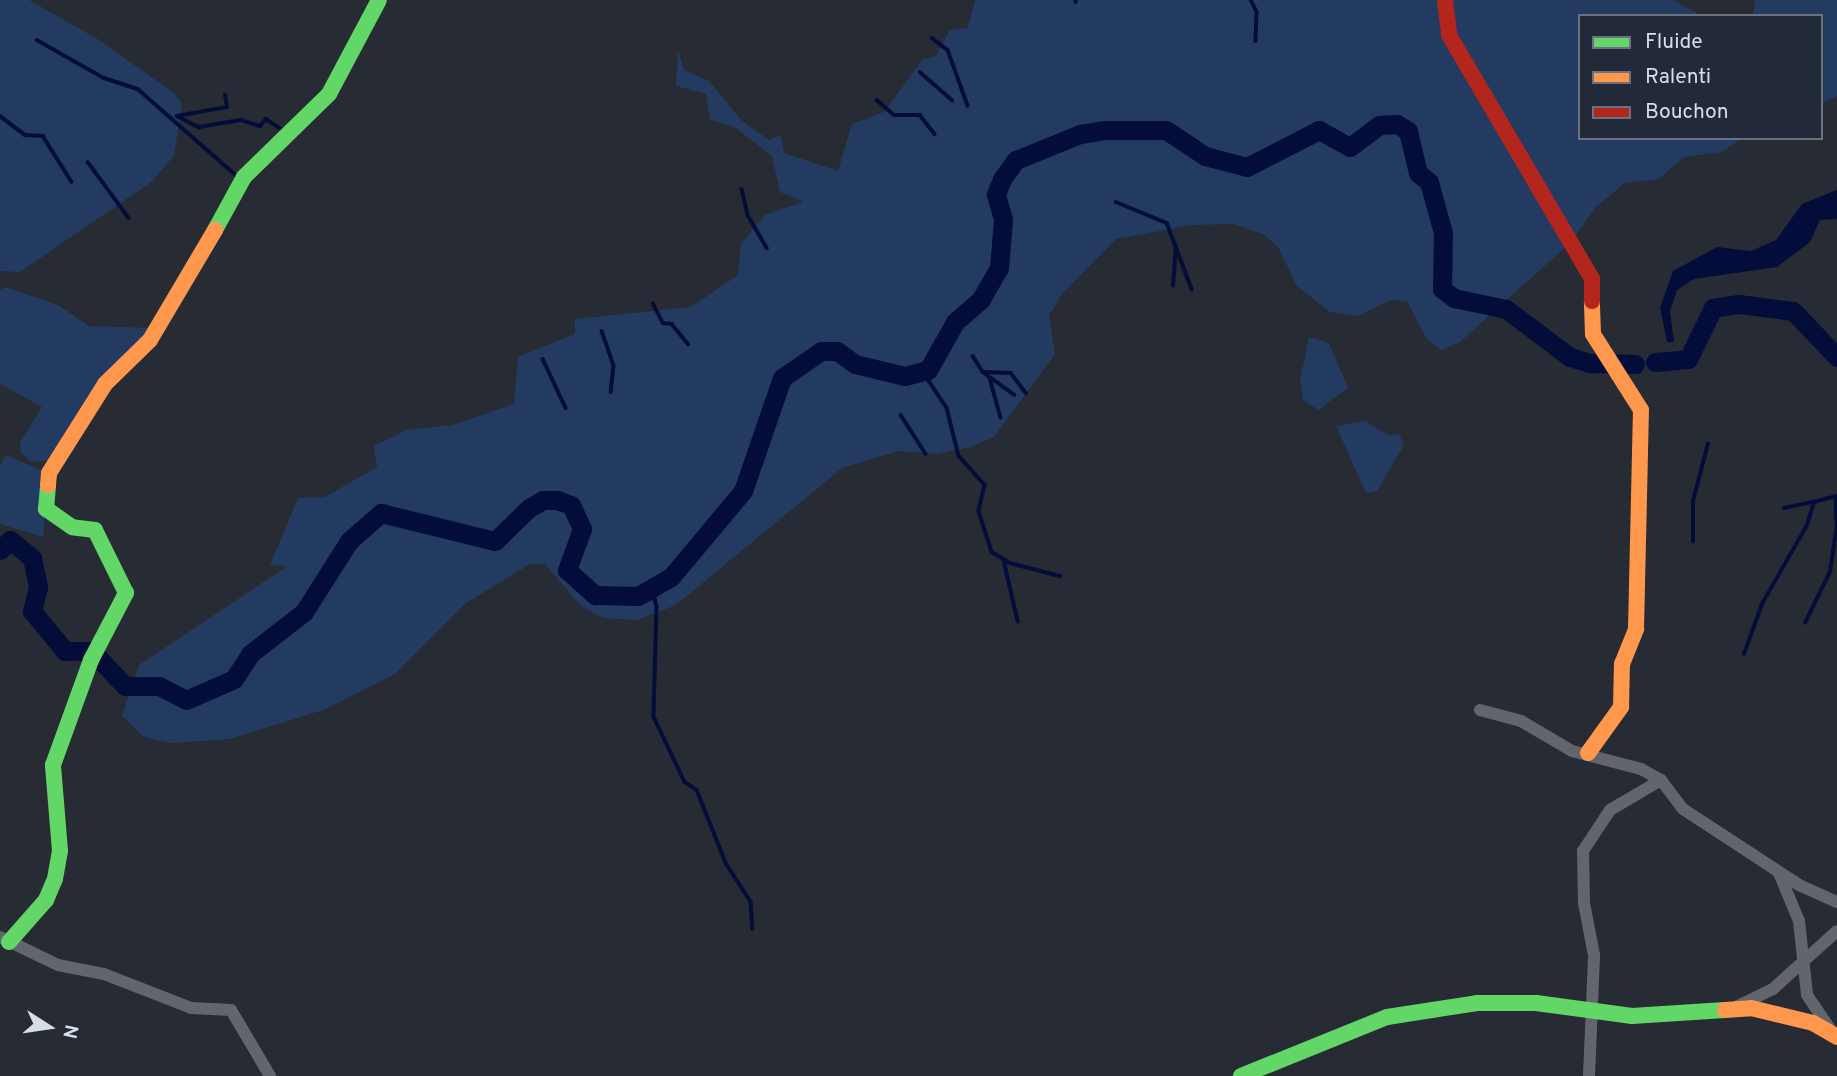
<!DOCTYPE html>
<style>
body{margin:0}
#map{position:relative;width:1837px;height:1076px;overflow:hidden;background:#272b34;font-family:Overpass,sans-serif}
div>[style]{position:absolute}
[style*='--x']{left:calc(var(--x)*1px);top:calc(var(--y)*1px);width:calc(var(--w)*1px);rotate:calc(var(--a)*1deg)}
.green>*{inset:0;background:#243b61}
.water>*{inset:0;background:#040d3a}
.stream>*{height:3.5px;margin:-1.75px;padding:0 1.75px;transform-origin:1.75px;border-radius:1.75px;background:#040d3a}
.river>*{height:19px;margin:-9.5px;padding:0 9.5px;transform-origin:9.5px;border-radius:9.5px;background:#040d3a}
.street>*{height:12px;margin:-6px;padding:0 6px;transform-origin:6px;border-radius:6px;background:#62666c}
.fast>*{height:16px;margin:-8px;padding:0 8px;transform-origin:8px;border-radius:8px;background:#63d668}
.slow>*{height:16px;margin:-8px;padding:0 8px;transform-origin:8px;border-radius:8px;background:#ff974d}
.jam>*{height:16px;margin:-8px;padding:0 8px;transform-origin:8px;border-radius:8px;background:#b3261e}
span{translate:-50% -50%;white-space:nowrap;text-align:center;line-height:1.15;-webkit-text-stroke:6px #222a39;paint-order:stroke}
.legend{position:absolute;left:1578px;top:14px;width:245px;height:126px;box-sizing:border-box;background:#222a39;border:2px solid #6b727f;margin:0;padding:9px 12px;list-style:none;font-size:21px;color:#d8dee8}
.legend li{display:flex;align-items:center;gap:14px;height:35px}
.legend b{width:35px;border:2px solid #6b727f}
.north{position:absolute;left:14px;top:992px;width:70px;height:70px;-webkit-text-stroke:5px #222a39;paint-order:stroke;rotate:102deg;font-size:19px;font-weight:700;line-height:28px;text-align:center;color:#d8dee8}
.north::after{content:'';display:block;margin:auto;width:24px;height:32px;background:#d8dee8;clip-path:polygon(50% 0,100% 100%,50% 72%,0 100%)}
</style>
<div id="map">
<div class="green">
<div style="clip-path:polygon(0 0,29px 0,99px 40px,174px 93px,182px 104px,174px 156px,151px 182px,20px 272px,0 271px)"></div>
<div style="clip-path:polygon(975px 0,1673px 0,1702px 16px,1580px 16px,1580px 138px,1742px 138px,1722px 152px,1684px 157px,1659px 179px,1625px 183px,1596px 207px,1570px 243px,1460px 342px,1441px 350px,1427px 339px,1407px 301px,1391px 300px,1357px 316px,1330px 312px,1297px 286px,1278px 247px,1263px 234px,1234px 224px,1192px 225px,1116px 239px,1062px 294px,1049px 316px,1055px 354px,994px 437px,970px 447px,936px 454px,899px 451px,842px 468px,676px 605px,637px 620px,603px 618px,581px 606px,545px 564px,530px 564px,466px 603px,395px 674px,326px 709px,230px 739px,171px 743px,144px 737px,122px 716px,139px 665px,288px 566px,270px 565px,298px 498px,325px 497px,377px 467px,374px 446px,407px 430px,452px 425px,514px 404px,518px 357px,575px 334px,575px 319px,691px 307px,738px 275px,741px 244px,765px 215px,804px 202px,780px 192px,772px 156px,733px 126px,710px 120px,706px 94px,676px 86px,678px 50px,684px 70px,709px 81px,742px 121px,769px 140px,781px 135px,784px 153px,838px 171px,852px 124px,884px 112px,923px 59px,936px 56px,950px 30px,968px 28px)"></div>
<div style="clip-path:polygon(1755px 0,1837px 0,1837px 96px,1821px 104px,1821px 16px,1753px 16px)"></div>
<div style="clip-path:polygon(5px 287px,58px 305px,89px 326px,153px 328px,55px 460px,31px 462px,21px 452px,20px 443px,42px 407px,0 384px,0 290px)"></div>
<div style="clip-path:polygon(1309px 337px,1329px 343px,1348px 388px,1318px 410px,1303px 400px,1300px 381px)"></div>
<div style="clip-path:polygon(1365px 421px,1388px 435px,1399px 434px,1404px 445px,1377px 491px,1366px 493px,1336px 426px)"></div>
<div style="clip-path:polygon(6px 455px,49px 473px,43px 537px,0 524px,0 466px)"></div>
</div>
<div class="water">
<div style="clip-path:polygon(1837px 190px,1837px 219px,1820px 220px,1810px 242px,1777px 267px,1694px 279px,1677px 290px,1670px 311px,1674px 342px,1667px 342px,1660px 308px,1673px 271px,1717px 247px,1751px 251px,1776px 240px,1802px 204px)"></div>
</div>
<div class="stream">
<div style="--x:1076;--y:0;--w:2;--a:90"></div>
<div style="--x:1251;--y:0;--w:13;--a:63"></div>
<div style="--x:1257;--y:12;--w:29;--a:92"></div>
<div style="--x:932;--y:38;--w:20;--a:37"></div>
<div style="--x:948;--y:50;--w:59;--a:70.3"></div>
<div style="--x:37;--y:40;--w:77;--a:29.6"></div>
<div style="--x:104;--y:78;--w:36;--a:18"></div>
<div style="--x:138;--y:89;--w:132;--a:41.3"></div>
<div style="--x:920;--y:72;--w:43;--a:41.2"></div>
<div style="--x:877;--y:100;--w:23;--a:41"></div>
<div style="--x:894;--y:115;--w:26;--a:0"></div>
<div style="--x:920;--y:115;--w:24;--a:52"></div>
<div style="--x:0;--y:116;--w:31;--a:37"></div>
<div style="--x:25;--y:135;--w:18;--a:3"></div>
<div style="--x:43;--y:136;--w:54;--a:57.8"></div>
<div style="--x:177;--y:116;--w:25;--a:27"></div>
<div style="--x:199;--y:127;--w:43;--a:-9.5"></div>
<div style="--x:241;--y:120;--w:20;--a:18"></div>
<div style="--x:260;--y:126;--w:9;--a:-49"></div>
<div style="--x:266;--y:119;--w:20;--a:33"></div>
<div style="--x:177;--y:116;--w:51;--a:-10.2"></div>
<div style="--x:227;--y:107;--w:12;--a:-99"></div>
<div style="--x:88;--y:162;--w:69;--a:53.8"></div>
<div style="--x:742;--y:189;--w:27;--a:77"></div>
<div style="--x:748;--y:215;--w:38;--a:60"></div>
<div style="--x:1116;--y:202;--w:55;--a:22.4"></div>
<div style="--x:1167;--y:223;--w:71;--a:69.3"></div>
<div style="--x:1173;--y:286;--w:40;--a:-85.7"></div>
<div style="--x:653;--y:303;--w:22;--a:63"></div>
<div style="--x:663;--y:323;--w:9;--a:6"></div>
<div style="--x:672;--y:324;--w:26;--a:51"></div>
<div style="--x:602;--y:331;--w:36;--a:71"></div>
<div style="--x:614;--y:365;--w:27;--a:96"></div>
<div style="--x:973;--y:356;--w:19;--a:58"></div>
<div style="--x:983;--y:372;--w:28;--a:2"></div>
<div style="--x:1011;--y:373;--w:25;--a:53"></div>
<div style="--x:543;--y:359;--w:54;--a:64.9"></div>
<div style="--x:923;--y:372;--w:43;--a:56.3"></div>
<div style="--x:947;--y:408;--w:49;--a:76"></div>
<div style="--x:959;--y:456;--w:39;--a:48"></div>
<div style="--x:985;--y:485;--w:27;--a:103"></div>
<div style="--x:979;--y:511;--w:43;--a:72.4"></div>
<div style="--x:992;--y:552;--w:21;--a:31"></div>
<div style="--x:1010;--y:563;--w:52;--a:14.6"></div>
<div style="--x:983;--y:372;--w:39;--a:36"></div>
<div style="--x:990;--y:378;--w:41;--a:74.6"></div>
<div style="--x:901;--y:415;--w:46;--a:57.3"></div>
<div style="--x:1836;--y:496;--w:26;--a:88"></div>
<div style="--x:1784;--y:508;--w:30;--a:-12"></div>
<div style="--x:1693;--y:542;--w:41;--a:-90"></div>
<div style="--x:1693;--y:501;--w:59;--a:-75.3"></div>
<div style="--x:1004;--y:560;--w:63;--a:77.1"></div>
<div style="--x:643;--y:594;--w:13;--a:23"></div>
<div style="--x:655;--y:599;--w:8;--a:76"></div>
<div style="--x:657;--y:607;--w:110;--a:91.6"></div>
<div style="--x:654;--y:717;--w:72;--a:64.5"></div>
<div style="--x:685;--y:782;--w:14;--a:34"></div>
<div style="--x:697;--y:790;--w:79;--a:68.3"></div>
<div style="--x:726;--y:863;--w:46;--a:57.3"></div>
<div style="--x:751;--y:902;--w:27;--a:86"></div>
<div style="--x:1805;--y:623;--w:57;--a:-63.9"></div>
<div style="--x:1830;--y:572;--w:48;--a:-81.5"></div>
<div style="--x:1744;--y:654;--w:53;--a:-70.2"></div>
<div style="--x:1762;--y:604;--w:91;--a:-60.3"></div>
<div style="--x:1807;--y:525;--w:24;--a:-73"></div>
<div style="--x:1814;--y:502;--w:24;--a:-15"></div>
</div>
<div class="river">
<div style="--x:1655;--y:362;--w:33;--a:-5"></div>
<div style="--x:1688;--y:359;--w:57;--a:-63.9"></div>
<div style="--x:1713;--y:308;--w:26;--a:-9"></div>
<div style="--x:1739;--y:304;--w:54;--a:7.4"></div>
<div style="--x:1793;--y:311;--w:64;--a:46.3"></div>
<div style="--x:0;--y:550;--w:14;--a:-45"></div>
<div style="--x:10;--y:540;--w:28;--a:39"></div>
<div style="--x:32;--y:558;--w:30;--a:78"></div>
<div style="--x:38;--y:587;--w:25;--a:104"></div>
<div style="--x:32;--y:611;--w:52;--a:50.5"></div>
<div style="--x:65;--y:651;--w:27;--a:0"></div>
<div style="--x:92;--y:651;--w:48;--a:46.7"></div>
<div style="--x:125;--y:686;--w:34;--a:0"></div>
<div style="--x:159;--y:686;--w:30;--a:27"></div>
<div style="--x:186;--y:700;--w:52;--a:-23.6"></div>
<div style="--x:234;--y:679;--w:30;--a:-57"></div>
<div style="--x:250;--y:654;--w:68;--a:-37.9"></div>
<div style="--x:304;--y:612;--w:84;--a:-57.6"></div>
<div style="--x:349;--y:541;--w:43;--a:-41.2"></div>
<div style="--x:381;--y:513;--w:117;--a:13.8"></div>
<div style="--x:495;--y:541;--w:47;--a:-44.1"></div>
<div style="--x:529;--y:508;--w:16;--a:-30"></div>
<div style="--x:543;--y:500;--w:14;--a:0"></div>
<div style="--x:557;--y:500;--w:15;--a:20"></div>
<div style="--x:571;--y:505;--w:26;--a:65"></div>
<div style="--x:582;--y:529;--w:44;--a:110.1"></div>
<div style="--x:567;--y:570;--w:38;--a:42"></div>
<div style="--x:595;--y:595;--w:43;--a:1.3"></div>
<div style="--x:638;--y:596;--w:38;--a:-30"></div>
<div style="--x:671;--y:577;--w:112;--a:-50.1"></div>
<div style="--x:743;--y:491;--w:120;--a:-71"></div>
<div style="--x:782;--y:378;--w:47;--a:-34.7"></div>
<div style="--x:821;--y:351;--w:16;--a:0"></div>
<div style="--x:837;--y:351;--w:22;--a:36"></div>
<div style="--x:855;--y:364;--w:51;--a:13.5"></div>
<div style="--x:905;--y:376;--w:24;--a:-15"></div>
<div style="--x:928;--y:370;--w:55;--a:-60.6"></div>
<div style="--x:955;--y:322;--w:35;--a:-41"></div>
<div style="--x:981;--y:299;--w:36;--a:-60"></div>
<div style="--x:999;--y:268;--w:49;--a:-85.3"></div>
<div style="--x:1003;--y:219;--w:26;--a:-106"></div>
<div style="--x:996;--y:194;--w:16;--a:-68"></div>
<div style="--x:1002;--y:179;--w:24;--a:-54"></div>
<div style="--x:1016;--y:160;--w:69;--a:-22.1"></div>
<div style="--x:1080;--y:134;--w:26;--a:-9"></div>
<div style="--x:1106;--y:130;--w:60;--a:0"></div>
<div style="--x:1166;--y:130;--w:47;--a:33.7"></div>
<div style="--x:1205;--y:156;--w:43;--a:14.7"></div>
<div style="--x:1247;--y:167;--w:81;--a:-27.2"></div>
<div style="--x:1319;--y:130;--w:35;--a:29"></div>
<div style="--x:1350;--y:147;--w:36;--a:-37"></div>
<div style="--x:1379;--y:125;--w:18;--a:-3"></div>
<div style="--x:1397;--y:124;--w:13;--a:32"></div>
<div style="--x:1408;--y:131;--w:43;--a:76.6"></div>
<div style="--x:1418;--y:173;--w:14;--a:39"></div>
<div style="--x:1429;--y:182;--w:53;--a:74.6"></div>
<div style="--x:1443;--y:233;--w:56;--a:91"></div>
<div style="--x:1442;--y:289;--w:15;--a:37"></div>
<div style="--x:1454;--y:298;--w:53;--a:11.9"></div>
<div style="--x:1506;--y:309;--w:80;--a:36.9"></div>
<div style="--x:1570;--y:357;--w:21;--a:17"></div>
<div style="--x:1590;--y:363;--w:45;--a:1.3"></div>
</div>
<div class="street">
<div style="--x:1480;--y:710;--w:42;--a:15"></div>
<div style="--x:1521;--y:721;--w:59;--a:30.5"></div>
<div style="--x:1572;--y:751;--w:71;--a:14.6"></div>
<div style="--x:1641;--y:769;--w:23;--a:29"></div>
<div style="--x:1661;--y:780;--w:36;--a:53"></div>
<div style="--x:1683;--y:809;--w:139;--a:33.2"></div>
<div style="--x:1799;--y:885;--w:42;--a:24.1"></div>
<div style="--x:1779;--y:873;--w:52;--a:67.4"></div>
<div style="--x:1799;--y:921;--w:74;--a:83.8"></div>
<div style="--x:1807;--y:995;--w:41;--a:55.9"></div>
<div style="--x:0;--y:937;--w:64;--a:25.8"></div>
<div style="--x:58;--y:965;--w:47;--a:11.1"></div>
<div style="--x:104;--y:974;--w:93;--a:21.3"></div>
<div style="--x:191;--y:1008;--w:40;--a:2.9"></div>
<div style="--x:231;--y:1010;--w:77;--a:59.4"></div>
<div style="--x:1738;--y:1006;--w:39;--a:-26"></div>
<div style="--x:1773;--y:989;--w:86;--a:-42.2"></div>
<div style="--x:1589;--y:1076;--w:121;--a:-87.6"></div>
<div style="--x:1594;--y:955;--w:53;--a:-100.9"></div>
<div style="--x:1584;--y:903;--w:52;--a:-91.1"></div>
<div style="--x:1583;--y:851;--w:49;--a:-56.6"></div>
<div style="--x:1610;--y:810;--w:59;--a:-30.5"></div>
</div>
<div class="fast">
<div style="--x:215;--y:230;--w:60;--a:-61.3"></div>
<div style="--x:244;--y:177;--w:119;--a:-44.3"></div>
<div style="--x:329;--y:94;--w:106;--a:-62"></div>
<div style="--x:9;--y:942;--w:56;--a:-48.6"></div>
<div style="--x:46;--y:900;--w:23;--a:-67"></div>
<div style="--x:55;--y:879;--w:28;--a:-80"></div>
<div style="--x:60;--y:851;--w:86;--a:-94.7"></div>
<div style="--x:53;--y:765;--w:112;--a:-70.1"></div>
<div style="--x:91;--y:660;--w:76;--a:-62.4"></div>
<div style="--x:126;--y:593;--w:70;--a:-116.2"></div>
<div style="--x:95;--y:530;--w:23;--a:-173"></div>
<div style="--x:72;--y:527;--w:32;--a:-145"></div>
<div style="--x:46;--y:509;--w:24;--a:-85"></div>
<div style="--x:1241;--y:1076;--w:157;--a:-22"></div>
<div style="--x:1387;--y:1017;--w:91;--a:-8.8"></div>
<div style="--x:1477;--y:1003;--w:59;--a:0"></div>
<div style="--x:1536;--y:1003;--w:97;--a:7.7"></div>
<div style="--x:1632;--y:1016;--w:93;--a:-3.7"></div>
</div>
<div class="slow">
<div style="--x:48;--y:485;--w:12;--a:-85"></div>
<div style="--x:49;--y:473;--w:105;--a:-57.8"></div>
<div style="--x:105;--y:384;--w:63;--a:-44.4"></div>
<div style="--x:150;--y:340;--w:128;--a:-59.4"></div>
<div style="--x:1588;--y:753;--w:57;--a:-54.3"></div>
<div style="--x:1621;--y:707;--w:43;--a:-88.7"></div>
<div style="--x:1622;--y:664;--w:38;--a:-68"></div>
<div style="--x:1636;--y:629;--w:219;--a:-88.7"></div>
<div style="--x:1641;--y:410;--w:90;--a:-122.3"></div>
<div style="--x:1593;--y:334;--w:33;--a:-92"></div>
<div style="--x:1725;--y:1010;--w:26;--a:-4"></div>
<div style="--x:1751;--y:1008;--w:64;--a:13.6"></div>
<div style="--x:1813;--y:1023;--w:28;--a:30"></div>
</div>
<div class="jam">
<div style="--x:1445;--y:0;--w:35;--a:83"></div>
<div style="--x:1449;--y:35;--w:283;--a:59.6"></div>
<div style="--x:1592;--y:279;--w:22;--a:90"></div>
</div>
<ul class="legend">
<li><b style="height:9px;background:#63d668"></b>Fluide</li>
<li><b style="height:9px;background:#ff974d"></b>Ralenti</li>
<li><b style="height:9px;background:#b3261e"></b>Bouchon</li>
</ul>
<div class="north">N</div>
</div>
